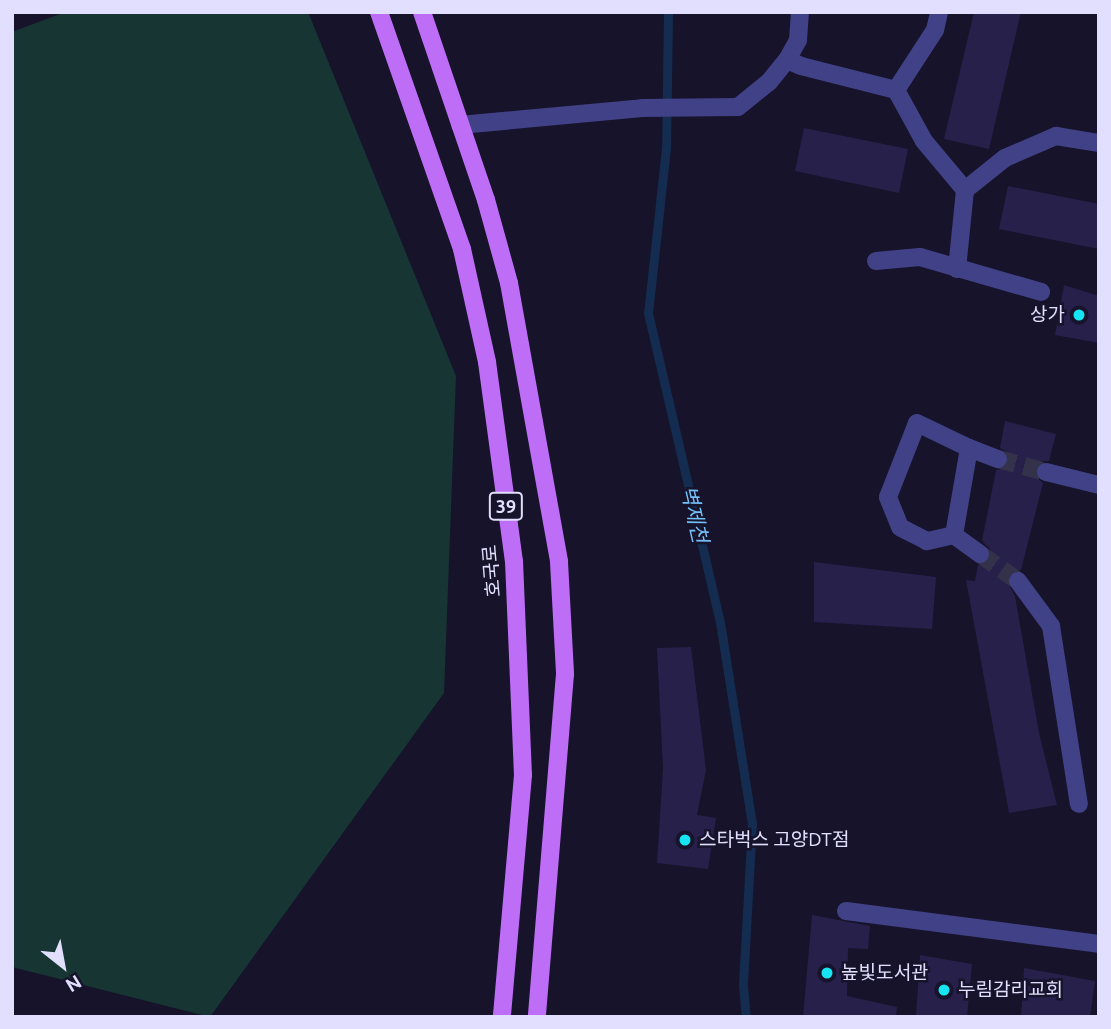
<!DOCTYPE html>
<meta charset="utf-8">
<style>
body{margin:0}
#map{position:relative;width:1111px;height:1029px;overflow:hidden;background:#16132b;font-family:Ubuntu,"Noto Sans KR",sans-serif}
div>[style]{position:absolute}
[style*='--x']{left:calc(var(--x)*1px);top:calc(var(--y)*1px);width:calc(var(--w)*1px);rotate:calc(var(--a)*1deg)}
.green>*{inset:0;background:#163533}
.stream>*{height:9px;margin:-4.5px;padding:0 4.5px;transform-origin:4.5px;border-radius:4.5px;background:#132c50}
.building>*{inset:0;background:#27204b}
.minor-tunnel>*{height:18px;margin-top:-9px;transform-origin:0;background:repeating-linear-gradient(90deg,#34324a 0 18px,transparent 0 27px)}
.minor>*{height:18px;margin:-9px;padding:0 9px;transform-origin:9px;border-radius:9px;background:#414187}
.major>*{height:18px;margin:-9px;padding:0 9px;transform-origin:9px;border-radius:9px;background:#be6df7}
.dots>*{width:19px;height:19px;translate:-50% -50%;box-sizing:border-box;border:4px solid #16132b;border-radius:50%}
span{translate:-50% -50%;white-space:nowrap;text-align:center;line-height:1.15;-webkit-text-stroke:5px #16132b;paint-order:stroke}
.shield-label span{padding:2px 5px;background:#16132b;border:2px solid;border-radius:5px;-webkit-text-stroke-width:0}
.shield-label{font-size:18px;color:#e1dffd;font-weight:700}
.poi-label{font-size:19px;color:#e1dffd}
.right{translate:-100% -50%;text-align:right}
.left{translate:0 -50%;text-align:left}
.street-label{font-size:19px;color:#e1dffd}
.water-label{font-size:21px;color:#73bff7;font-style:italic}
.frame{position:absolute;inset:0;border:14px solid #e1dffd;pointer-events:none}
.north{position:absolute;left:28px;top:931px;width:70px;height:70px;-webkit-text-stroke:5px #16132b;paint-order:stroke;rotate:149deg;font-size:19px;font-weight:700;line-height:28px;text-align:center;color:#e1dffd}
.north::after{content:'';display:block;margin:auto;width:24px;height:32px;background:#e1dffd;clip-path:polygon(50% 0,100% 100%,50% 72%,0 100%)}
</style>
<div id="map">
<div class="green">
<div style="clip-path:polygon(65px 12px,308px 12px,456px 376px,444px 693px,210px 1017px,12px 967px,12px 32px)"></div>
</div>
<div class="stream">
<div style="--x:668;--y:12;--w:136;--a:90.8"></div>
<div style="--x:666;--y:148;--w:166;--a:96.2"></div>
<div style="--x:648;--y:313;--w:317;--a:76.9"></div>
<div style="--x:720;--y:622;--w:204;--a:81"></div>
<div style="--x:752;--y:823;--w:162;--a:93.2"></div>
<div style="--x:743;--y:985;--w:32;--a:85"></div>
</div>
<div class="building">
<div style="clip-path:polygon(974px 12px,1021px 12px,989px 149px,944px 139px)"></div>
<div style="clip-path:polygon(804px 128px,908px 149px,899px 193px,795px 171px)"></div>
<div style="clip-path:polygon(1008px 186px,1099px 204px,1099px 249px,999px 229px)"></div>
<div style="clip-path:polygon(1064px 285px,1099px 296px,1099px 343px,1055px 335px)"></div>
<div style="clip-path:polygon(1005px 421px,1056px 434px,1049px 461px,1042px 461px,1035px 469px,1035px 476px,1043px 483px,1021px 570px,1011px 572px,1007px 582px,1015px 596px,1039px 733px,1057px 805px,1009px 813px,966px 580px,975px 581px,978px 565px,985px 564px,991px 556px,990px 549px,982px 541px,996px 470px,1005px 468px,1009px 462px,1007px 452px,1000px 448px)"></div>
<div style="clip-path:polygon(814px 562px,936px 577px,932px 629px,814px 622px)"></div>
<div style="clip-path:polygon(691px 647px,706px 770px,697px 815px,716px 818px,708px 869px,657px 863px,663px 768px,657px 648px)"></div>
<div style="clip-path:polygon(812px 915px,870px 926px,868px 949px,848px 948px,847px 996px,897px 1007px,896px 1017px,803px 1017px)"></div>
<div style="clip-path:polygon(920px 955px,972px 964px,967px 1017px,916px 1017px)"></div>
<div style="clip-path:polygon(1024px 968px,1095px 981px,1090px 1017px,1021px 1017px)"></div>
</div>
<div class="minor-tunnel">
<div style="--x:998;--y:459;--w:50;--a:15.2"></div>
<div style="--x:980;--y:554;--w:47;--a:35.4"></div>
</div>
<div class="minor">
<div style="--x:787;--y:60;--w:15;--a:23"></div>
<div style="--x:801;--y:66;--w:98;--a:14.2"></div>
<div style="--x:896;--y:90;--w:58;--a:61.2"></div>
<div style="--x:924;--y:141;--w:64;--a:50.1"></div>
<div style="--x:965;--y:190;--w:51;--a:-38.7"></div>
<div style="--x:1005;--y:158;--w:56;--a:-23.3"></div>
<div style="--x:1056;--y:136;--w:44;--a:9.2"></div>
<div style="--x:896;--y:90;--w:72;--a:-57"></div>
<div style="--x:935;--y:30;--w:18;--a:-77"></div>
<div style="--x:460;--y:125;--w:183;--a:-5.3"></div>
<div style="--x:642;--y:108;--w:96;--a:-0.6"></div>
<div style="--x:738;--y:107;--w:40;--a:-39"></div>
<div style="--x:769;--y:82;--w:28;--a:-51"></div>
<div style="--x:787;--y:60;--w:23;--a:-61"></div>
<div style="--x:798;--y:40;--w:28;--a:-86"></div>
<div style="--x:876;--y:261;--w:44;--a:-5.2"></div>
<div style="--x:920;--y:257;--w:126;--a:16.1"></div>
<div style="--x:957;--y:269;--w:79;--a:-84.2"></div>
<div style="--x:1046;--y:472;--w:55;--a:13.8"></div>
<div style="--x:954;--y:535;--w:28;--a:167"></div>
<div style="--x:927;--y:541;--w:30;--a:-153"></div>
<div style="--x:900;--y:527;--w:32;--a:-112"></div>
<div style="--x:888;--y:497;--w:79;--a:-68.6"></div>
<div style="--x:917;--y:423;--w:58;--a:25.7"></div>
<div style="--x:980;--y:554;--w:32;--a:-144"></div>
<div style="--x:954;--y:535;--w:88;--a:-80.2"></div>
<div style="--x:969;--y:448;--w:31;--a:21"></div>
<div style="--x:1018;--y:581;--w:56;--a:53.7"></div>
<div style="--x:1051;--y:626;--w:180;--a:81.1"></div>
<div style="--x:846;--y:911;--w:255;--a:7.4"></div>
</div>
<div class="major">
<div style="--x:379;--y:12;--w:251;--a:70.7"></div>
<div style="--x:462;--y:249;--w:116;--a:77.5"></div>
<div style="--x:487;--y:362;--w:201;--a:82.3"></div>
<div style="--x:514;--y:561;--w:214;--a:87.6"></div>
<div style="--x:523;--y:775;--w:243;--a:95"></div>
<div style="--x:422;--y:12;--w:199;--a:71.2"></div>
<div style="--x:486;--y:200;--w:86;--a:74.5"></div>
<div style="--x:509;--y:283;--w:283;--a:79.8"></div>
<div style="--x:559;--y:562;--w:112;--a:86.9"></div>
<div style="--x:565;--y:674;--w:344;--a:94.7"></div>
</div>
<div class="dots">
<div style="left:1079px;top:315px;background:#16e4f2"></div>
<div style="left:685px;top:840px;background:#16e4f2"></div>
<div style="left:827px;top:973px;background:#16e4f2"></div>
<div style="left:944px;top:990px;background:#16e4f2"></div>
</div>
<div class="shield-label">
<span style="left:506px;top:506px">39</span>
</div>
<div class="poi-label">
<span class="right" style="left:1065px;top:315px">상가</span>
<span class="left" style="left:699px;top:840px">스타벅스 고양DT점</span>
<span class="left" style="left:841px;top:973px">높빛도서관</span>
<span class="left" style="left:958px;top:990px">누림감리교회</span>
</div>
<div class="street-label">
<span style="left:492px;top:571px;rotate:-95deg">호국로</span>
</div>
<div class="water-label">
<span style="left:695px;top:514px;rotate:77deg">벽제천</span>
</div>
<div class="frame"></div>
<div class="north">N</div>
</div>
